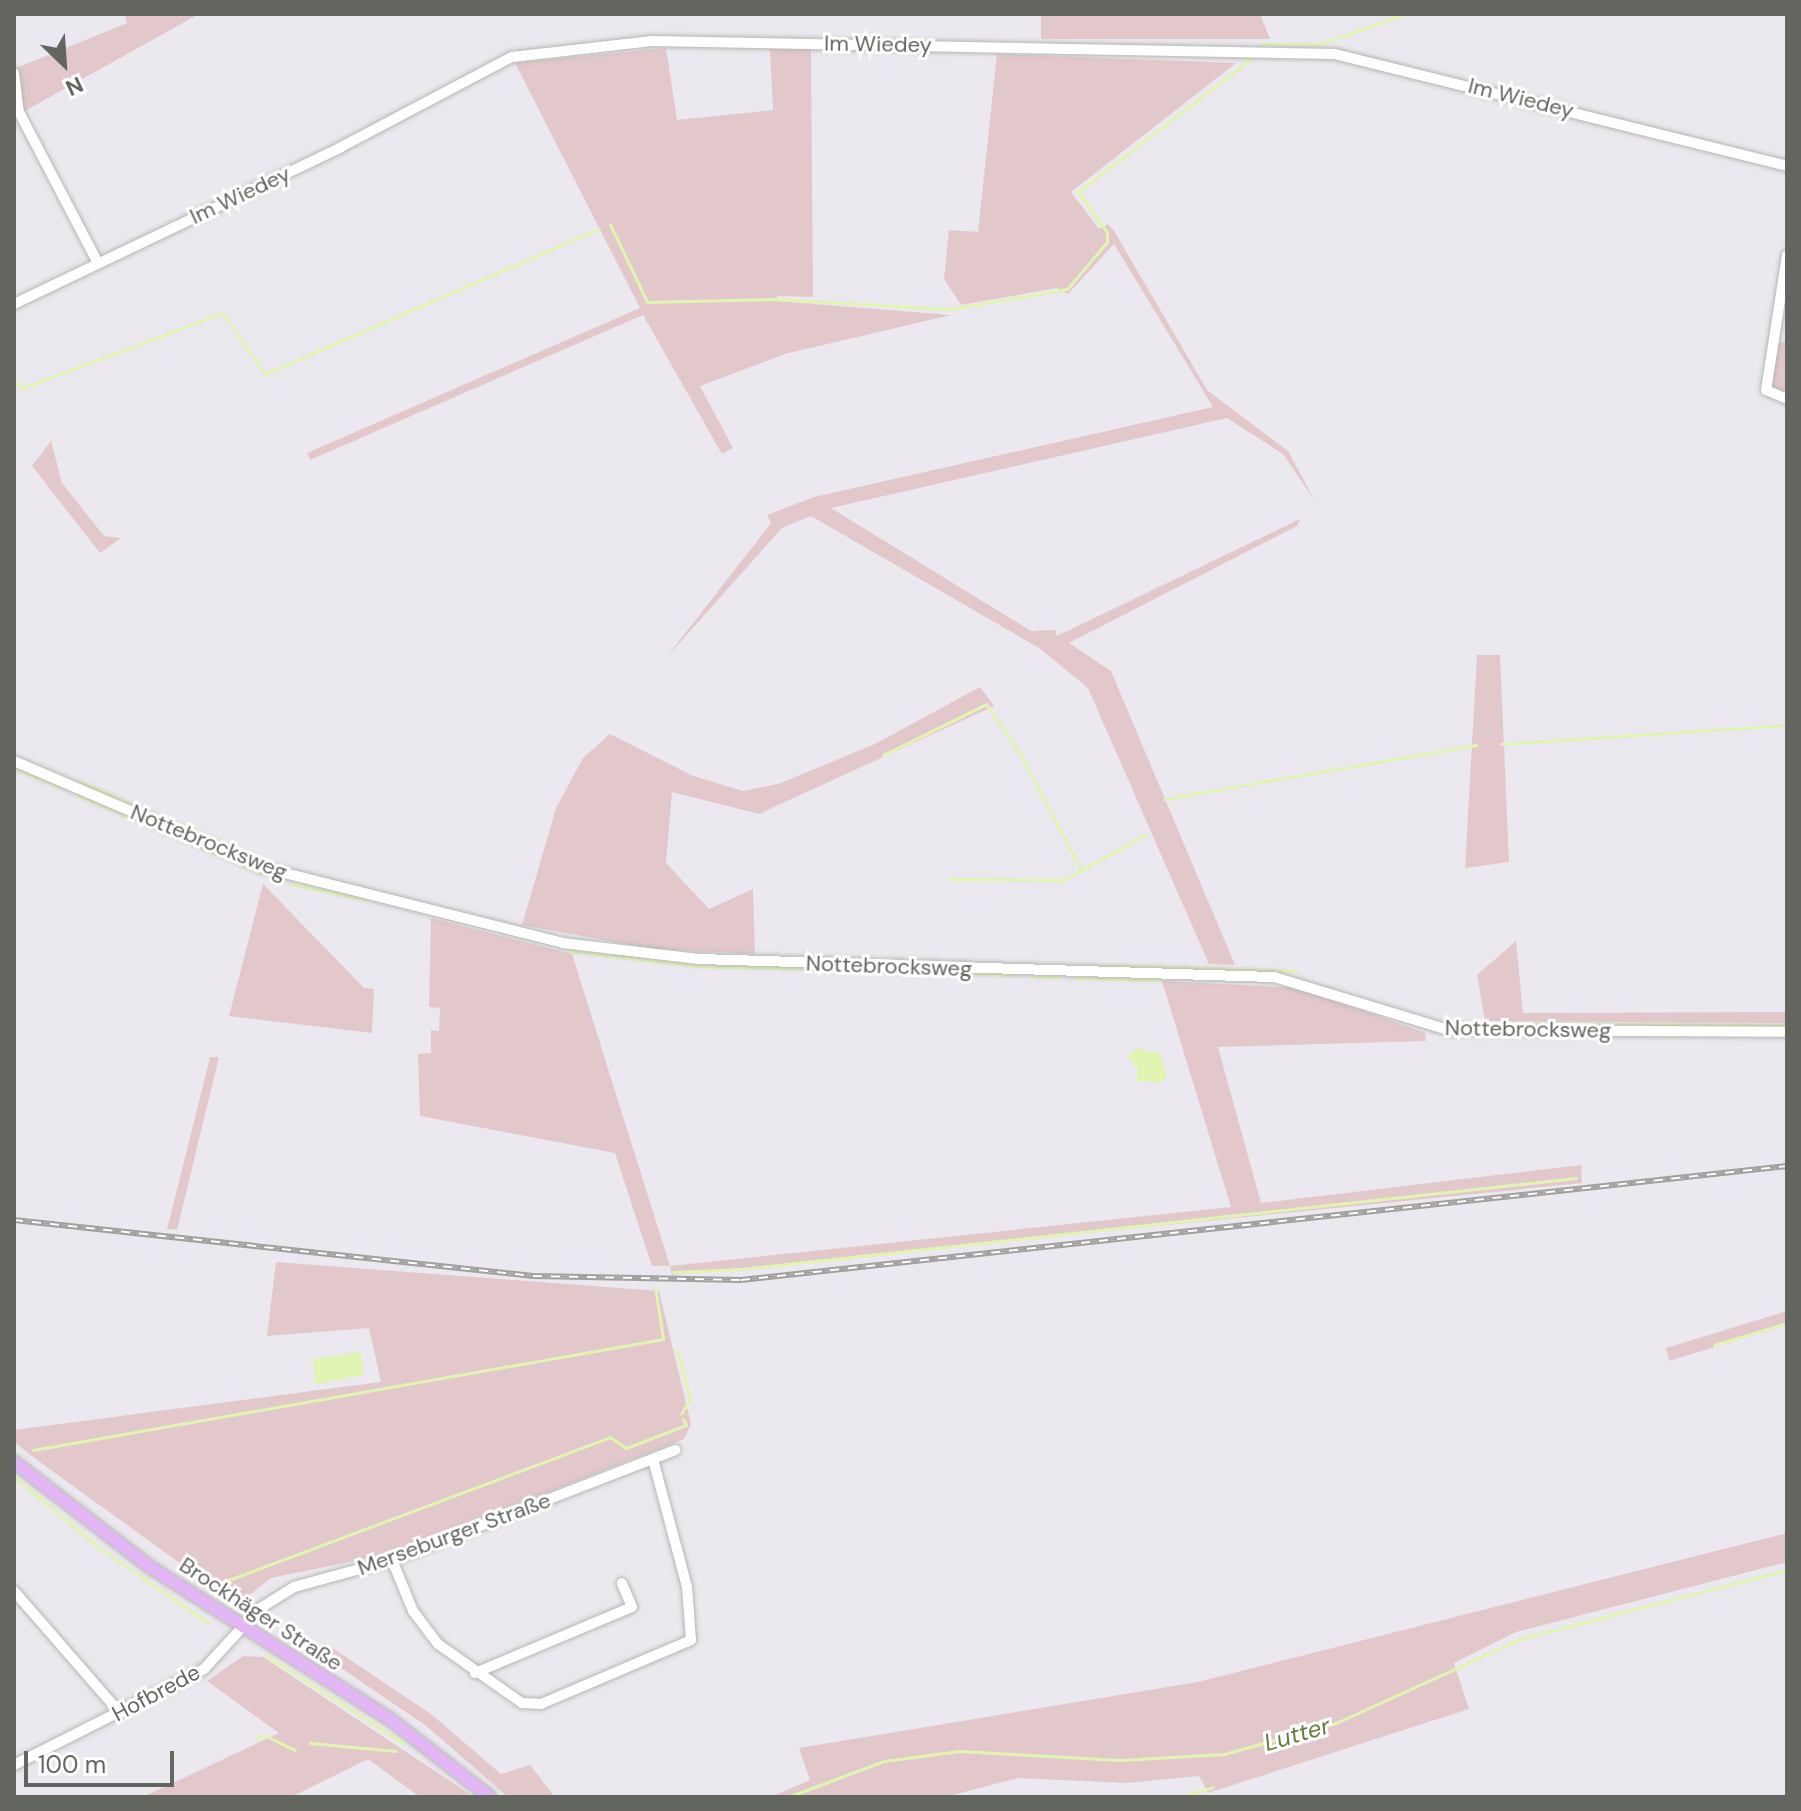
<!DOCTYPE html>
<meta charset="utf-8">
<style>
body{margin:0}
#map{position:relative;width:1801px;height:1811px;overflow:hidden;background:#ece8ef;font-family:"DM Sans",sans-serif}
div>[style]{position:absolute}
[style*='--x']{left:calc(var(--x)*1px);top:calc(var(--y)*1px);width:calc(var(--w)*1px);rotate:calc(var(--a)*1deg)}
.green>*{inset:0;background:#e3c8cb}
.water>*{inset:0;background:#e0f5b2}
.stream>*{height:3px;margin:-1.5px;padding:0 1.5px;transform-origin:1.5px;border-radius:1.5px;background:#e0f5b2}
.roads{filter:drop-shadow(0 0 2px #b5b8b2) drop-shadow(0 0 2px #b5b8b2)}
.minor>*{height:10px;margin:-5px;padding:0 5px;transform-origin:5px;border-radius:5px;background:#fff}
.major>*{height:12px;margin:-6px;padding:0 6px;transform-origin:6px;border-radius:6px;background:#e3b7f5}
.rail>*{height:6px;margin-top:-3px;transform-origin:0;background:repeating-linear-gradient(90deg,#fff 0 9px,#a0a19e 0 18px);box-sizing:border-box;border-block:2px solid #a0a19e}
span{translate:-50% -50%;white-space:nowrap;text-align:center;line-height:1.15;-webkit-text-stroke:6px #fff;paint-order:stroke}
.street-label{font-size:22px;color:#63665f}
.water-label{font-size:24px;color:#647c3e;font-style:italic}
.frame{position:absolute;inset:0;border:16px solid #63665f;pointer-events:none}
.north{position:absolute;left:24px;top:24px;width:80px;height:80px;-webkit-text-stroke:6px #fff;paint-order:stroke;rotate:155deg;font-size:22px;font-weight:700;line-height:32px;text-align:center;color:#63665f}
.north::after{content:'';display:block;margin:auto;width:28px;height:36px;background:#63665f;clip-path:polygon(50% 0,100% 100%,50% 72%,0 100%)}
.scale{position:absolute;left:24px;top:1751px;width:150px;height:36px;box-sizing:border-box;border:4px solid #63665f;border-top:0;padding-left:10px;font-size:24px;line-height:28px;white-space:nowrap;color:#63665f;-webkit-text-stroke:6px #fff;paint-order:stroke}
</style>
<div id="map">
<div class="green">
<div style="clip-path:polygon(124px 14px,199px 14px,14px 117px,14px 69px,127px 23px)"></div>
<div style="clip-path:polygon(1041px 14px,1260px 14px,1270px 39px,1041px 39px)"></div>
<div style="clip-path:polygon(666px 48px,677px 120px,773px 110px,770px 49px,811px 49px,813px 297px,777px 296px,777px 301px,951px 315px,785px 354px,700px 386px,733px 448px,722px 454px,643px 315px,310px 460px,307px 453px,640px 308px,515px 63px)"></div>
<div style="clip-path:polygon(997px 54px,1236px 63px,1071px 192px,1099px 229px,1108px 224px,1114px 231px,1207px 390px,1288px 451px,1315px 501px,1283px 454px,1227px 418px,831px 508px,1031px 631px,1055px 630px,1057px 636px,1300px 519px,1297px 526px,1069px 643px,1111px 671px,1235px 965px,1209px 964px,1088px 688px,1039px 648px,811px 516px,782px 528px,666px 658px,771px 523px,767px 515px,814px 497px,1213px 407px,1114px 244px,1068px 294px,1057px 288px,961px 305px,944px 279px,949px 230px,978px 232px)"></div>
<div style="clip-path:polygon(1787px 341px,1787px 396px,1770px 386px,1776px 343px)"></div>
<div style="clip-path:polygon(51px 441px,62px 483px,104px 536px,121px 538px,100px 553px,32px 466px)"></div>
<div style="clip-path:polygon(1477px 655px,1500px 655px,1509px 862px,1465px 868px)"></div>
<div style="clip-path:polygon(980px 687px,994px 706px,759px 814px,672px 792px,666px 863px,709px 909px,753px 889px,755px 954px,653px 949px,522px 925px,556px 808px,583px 758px,610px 734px,693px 776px,743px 791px,778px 784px,875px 744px)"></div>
<div style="clip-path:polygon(263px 884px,364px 988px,374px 989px,372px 1033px,229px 1016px)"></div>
<div style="clip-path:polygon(431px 918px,572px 954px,670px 1266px,1231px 1207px,1162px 981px,1300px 988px,1425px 1033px,1426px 1041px,1218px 1047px,1261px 1203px,1581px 1165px,1582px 1183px,672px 1275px,670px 1266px,652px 1266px,615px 1153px,420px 1116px,418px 1054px,431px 1053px,431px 1030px,439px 1031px,440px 1008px,429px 1007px)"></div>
<div style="clip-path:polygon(1516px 941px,1523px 1013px,1787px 1012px,1787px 1023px,1485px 1021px,1477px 975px)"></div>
<div style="clip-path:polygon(210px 1057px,219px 1057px,177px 1230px,167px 1229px)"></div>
<div style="clip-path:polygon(276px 1262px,659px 1291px,691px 1424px,684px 1439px,388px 1554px,271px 1578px,242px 1601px,231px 1600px,37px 1460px,14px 1442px,14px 1430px,381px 1382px,369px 1328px,267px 1336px)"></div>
<div style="clip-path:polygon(1787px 1311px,1787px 1325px,1669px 1361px,1666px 1348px)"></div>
<div style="clip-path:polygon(1787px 1533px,1787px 1562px,1516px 1632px,1454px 1663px,1469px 1709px,1208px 1793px,1199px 1776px,1127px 1783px,1018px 1778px,945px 1797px,770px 1797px,810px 1780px,799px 1748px,1198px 1682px)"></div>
<div style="clip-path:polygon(325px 1643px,431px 1714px,501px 1774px,530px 1765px,554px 1796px,508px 1797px,425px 1725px,313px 1649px)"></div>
<div style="clip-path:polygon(243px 1656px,263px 1657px,474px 1797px,420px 1797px,368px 1759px,291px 1797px,143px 1797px,279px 1733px,207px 1681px)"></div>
</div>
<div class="water">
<div style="clip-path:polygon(1136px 1049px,1160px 1053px,1167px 1077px,1161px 1083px,1136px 1081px,1138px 1068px,1127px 1057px)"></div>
<div style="clip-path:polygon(361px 1352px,363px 1375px,315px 1384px,313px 1359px)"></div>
</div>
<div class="stream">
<div style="--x:1262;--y:44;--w:58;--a:0"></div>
<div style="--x:1320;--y:44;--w:90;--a:-19.4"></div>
<div style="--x:1237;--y:57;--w:16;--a:0"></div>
<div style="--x:610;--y:224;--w:86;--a:64.6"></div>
<div style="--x:647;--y:302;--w:128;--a:-1.3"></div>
<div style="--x:775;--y:299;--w:176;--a:3.3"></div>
<div style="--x:951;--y:309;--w:118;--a:-9.8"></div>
<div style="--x:1067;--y:289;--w:62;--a:-49.6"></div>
<div style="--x:1107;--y:242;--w:10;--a:-90"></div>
<div style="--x:1107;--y:232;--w:49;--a:-125.9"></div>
<div style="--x:1078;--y:192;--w:221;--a:-37.6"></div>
<div style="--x:14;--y:382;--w:11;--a:34"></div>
<div style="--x:23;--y:388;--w:214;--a:-20.6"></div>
<div style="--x:223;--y:313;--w:74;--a:55.5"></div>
<div style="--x:265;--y:374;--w:364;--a:-23.5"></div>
<div style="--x:1501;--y:744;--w:287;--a:-3.8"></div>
<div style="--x:883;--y:755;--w:115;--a:-26.3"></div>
<div style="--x:986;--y:704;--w:62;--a:55.5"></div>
<div style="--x:1021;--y:755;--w:130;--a:62.4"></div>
<div style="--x:14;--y:768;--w:49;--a:22.9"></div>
<div style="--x:80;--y:782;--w:216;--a:22.9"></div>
<div style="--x:77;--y:795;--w:215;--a:23"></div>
<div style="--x:1164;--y:799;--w:317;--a:-9.8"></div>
<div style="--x:949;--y:879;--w:115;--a:0.5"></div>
<div style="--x:1064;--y:880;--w:93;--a:-29.1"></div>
<div style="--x:291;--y:884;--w:76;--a:12.2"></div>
<div style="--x:569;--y:951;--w:129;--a:6.7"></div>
<div style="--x:697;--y:966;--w:316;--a:1.6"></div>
<div style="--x:1103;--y:965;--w:193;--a:1.8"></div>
<div style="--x:1029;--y:976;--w:31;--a:2"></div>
<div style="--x:1075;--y:978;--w:85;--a:1.3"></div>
<div style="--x:1493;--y:1023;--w:294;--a:0.4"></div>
<div style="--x:673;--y:1272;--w:69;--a:-2.5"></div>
<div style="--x:742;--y:1269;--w:839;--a:-6.23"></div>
<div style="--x:1714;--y:1345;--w:76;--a:-16.8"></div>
<div style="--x:677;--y:1350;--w:51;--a:75.1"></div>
<div style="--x:690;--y:1399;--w:17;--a:121"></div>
<div style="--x:33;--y:1450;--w:640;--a:-9.99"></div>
<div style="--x:663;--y:1339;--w:53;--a:-98.7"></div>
<div style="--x:14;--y:1477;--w:109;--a:39.8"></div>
<div style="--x:98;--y:1547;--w:134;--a:34.6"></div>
<div style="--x:215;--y:1585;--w:422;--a:-20.5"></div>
<div style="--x:610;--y:1437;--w:19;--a:35"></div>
<div style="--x:626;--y:1448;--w:64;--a:-21"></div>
<div style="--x:686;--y:1425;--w:7;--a:-117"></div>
<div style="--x:265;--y:1655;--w:165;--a:32.6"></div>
<div style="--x:257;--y:1738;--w:8;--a:-23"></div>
<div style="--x:264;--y:1735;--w:34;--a:26"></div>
<div style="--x:310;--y:1743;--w:86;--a:5.3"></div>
<div style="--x:788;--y:1797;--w:103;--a:-20.6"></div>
<div style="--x:884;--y:1761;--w:76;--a:-7.6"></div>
<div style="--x:959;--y:1751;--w:161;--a:3.2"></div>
<div style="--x:1120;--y:1760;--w:104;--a:-3.3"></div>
<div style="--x:1224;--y:1754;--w:116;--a:-15.5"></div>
<div style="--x:1336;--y:1723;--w:202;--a:-24.5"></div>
<div style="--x:1520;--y:1639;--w:276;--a:-14.5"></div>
<div style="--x:1179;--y:1797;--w:35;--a:-16"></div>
</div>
<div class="roads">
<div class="minor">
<div style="--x:14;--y:73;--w:39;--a:83"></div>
<div style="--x:19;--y:112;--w:170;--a:62.4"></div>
<div style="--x:1787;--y:255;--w:137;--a:98.8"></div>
<div style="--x:1766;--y:390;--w:23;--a:23"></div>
<div style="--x:14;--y:304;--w:363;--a:-25.6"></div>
<div style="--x:341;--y:147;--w:193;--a:-27.8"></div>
<div style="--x:512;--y:57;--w:141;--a:-6.5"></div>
<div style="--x:652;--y:41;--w:683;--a:1.09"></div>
<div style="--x:1335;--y:54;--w:466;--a:13.9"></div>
<div style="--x:14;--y:761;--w:269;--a:23.2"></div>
<div style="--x:261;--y:867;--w:311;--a:14.1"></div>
<div style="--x:563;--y:943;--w:138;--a:6.7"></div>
<div style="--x:700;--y:959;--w:574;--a:1.8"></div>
<div style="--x:1274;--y:977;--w:182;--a:16.9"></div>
<div style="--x:1448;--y:1030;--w:339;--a:0.3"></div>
<div style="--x:392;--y:1560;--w:55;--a:67.6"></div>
<div style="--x:413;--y:1611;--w:41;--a:52.9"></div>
<div style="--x:438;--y:1644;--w:103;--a:35.1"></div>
<div style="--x:522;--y:1703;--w:19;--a:3"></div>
<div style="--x:541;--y:1704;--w:163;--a:-23.1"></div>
<div style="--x:691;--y:1640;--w:53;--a:-94.3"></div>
<div style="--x:687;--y:1587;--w:132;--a:-104.9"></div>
<div style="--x:14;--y:1591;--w:162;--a:49"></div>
<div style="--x:475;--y:1673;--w:170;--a:-22.8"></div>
<div style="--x:632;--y:1607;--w:26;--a:-113"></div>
<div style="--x:14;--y:1765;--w:213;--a:-26.8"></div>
<div style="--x:204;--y:1669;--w:81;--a:-47.5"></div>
<div style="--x:259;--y:1609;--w:41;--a:-32.2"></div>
<div style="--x:294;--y:1587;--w:102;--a:-15.4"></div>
<div style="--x:392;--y:1560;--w:304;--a:-21.2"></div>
</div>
<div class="major">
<div style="--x:14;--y:1462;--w:172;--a:37.7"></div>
<div style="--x:150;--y:1567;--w:285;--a:32.4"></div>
<div style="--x:391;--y:1720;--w:125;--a:37.9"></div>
</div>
</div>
<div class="rail">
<div style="--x:14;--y:1220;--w:522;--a:6.16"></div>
<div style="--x:533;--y:1276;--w:208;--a:1.1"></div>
<div style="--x:741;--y:1280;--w:1052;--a:-6.22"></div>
</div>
<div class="street-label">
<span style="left:878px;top:44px;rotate:1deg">Im Wiedey</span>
<span style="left:1521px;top:98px;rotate:14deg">Im Wiedey</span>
<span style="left:240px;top:195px;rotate:-25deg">Im Wiedey</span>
<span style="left:209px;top:842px;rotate:22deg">Nottebrocksweg</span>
<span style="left:889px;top:966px;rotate:2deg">Nottebrocksweg</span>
<span style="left:1528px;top:1029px;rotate:1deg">Nottebrocksweg</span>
<span style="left:454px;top:1534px;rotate:-20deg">Merseburger Straße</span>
<span style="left:261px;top:1614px;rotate:33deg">Brockhäger Straße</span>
<span style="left:156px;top:1693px;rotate:-28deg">Hofbrede</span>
</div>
<div class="water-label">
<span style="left:1297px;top:1734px;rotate:-16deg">Lutter</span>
</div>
<div class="frame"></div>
<div class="north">N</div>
<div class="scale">100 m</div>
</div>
